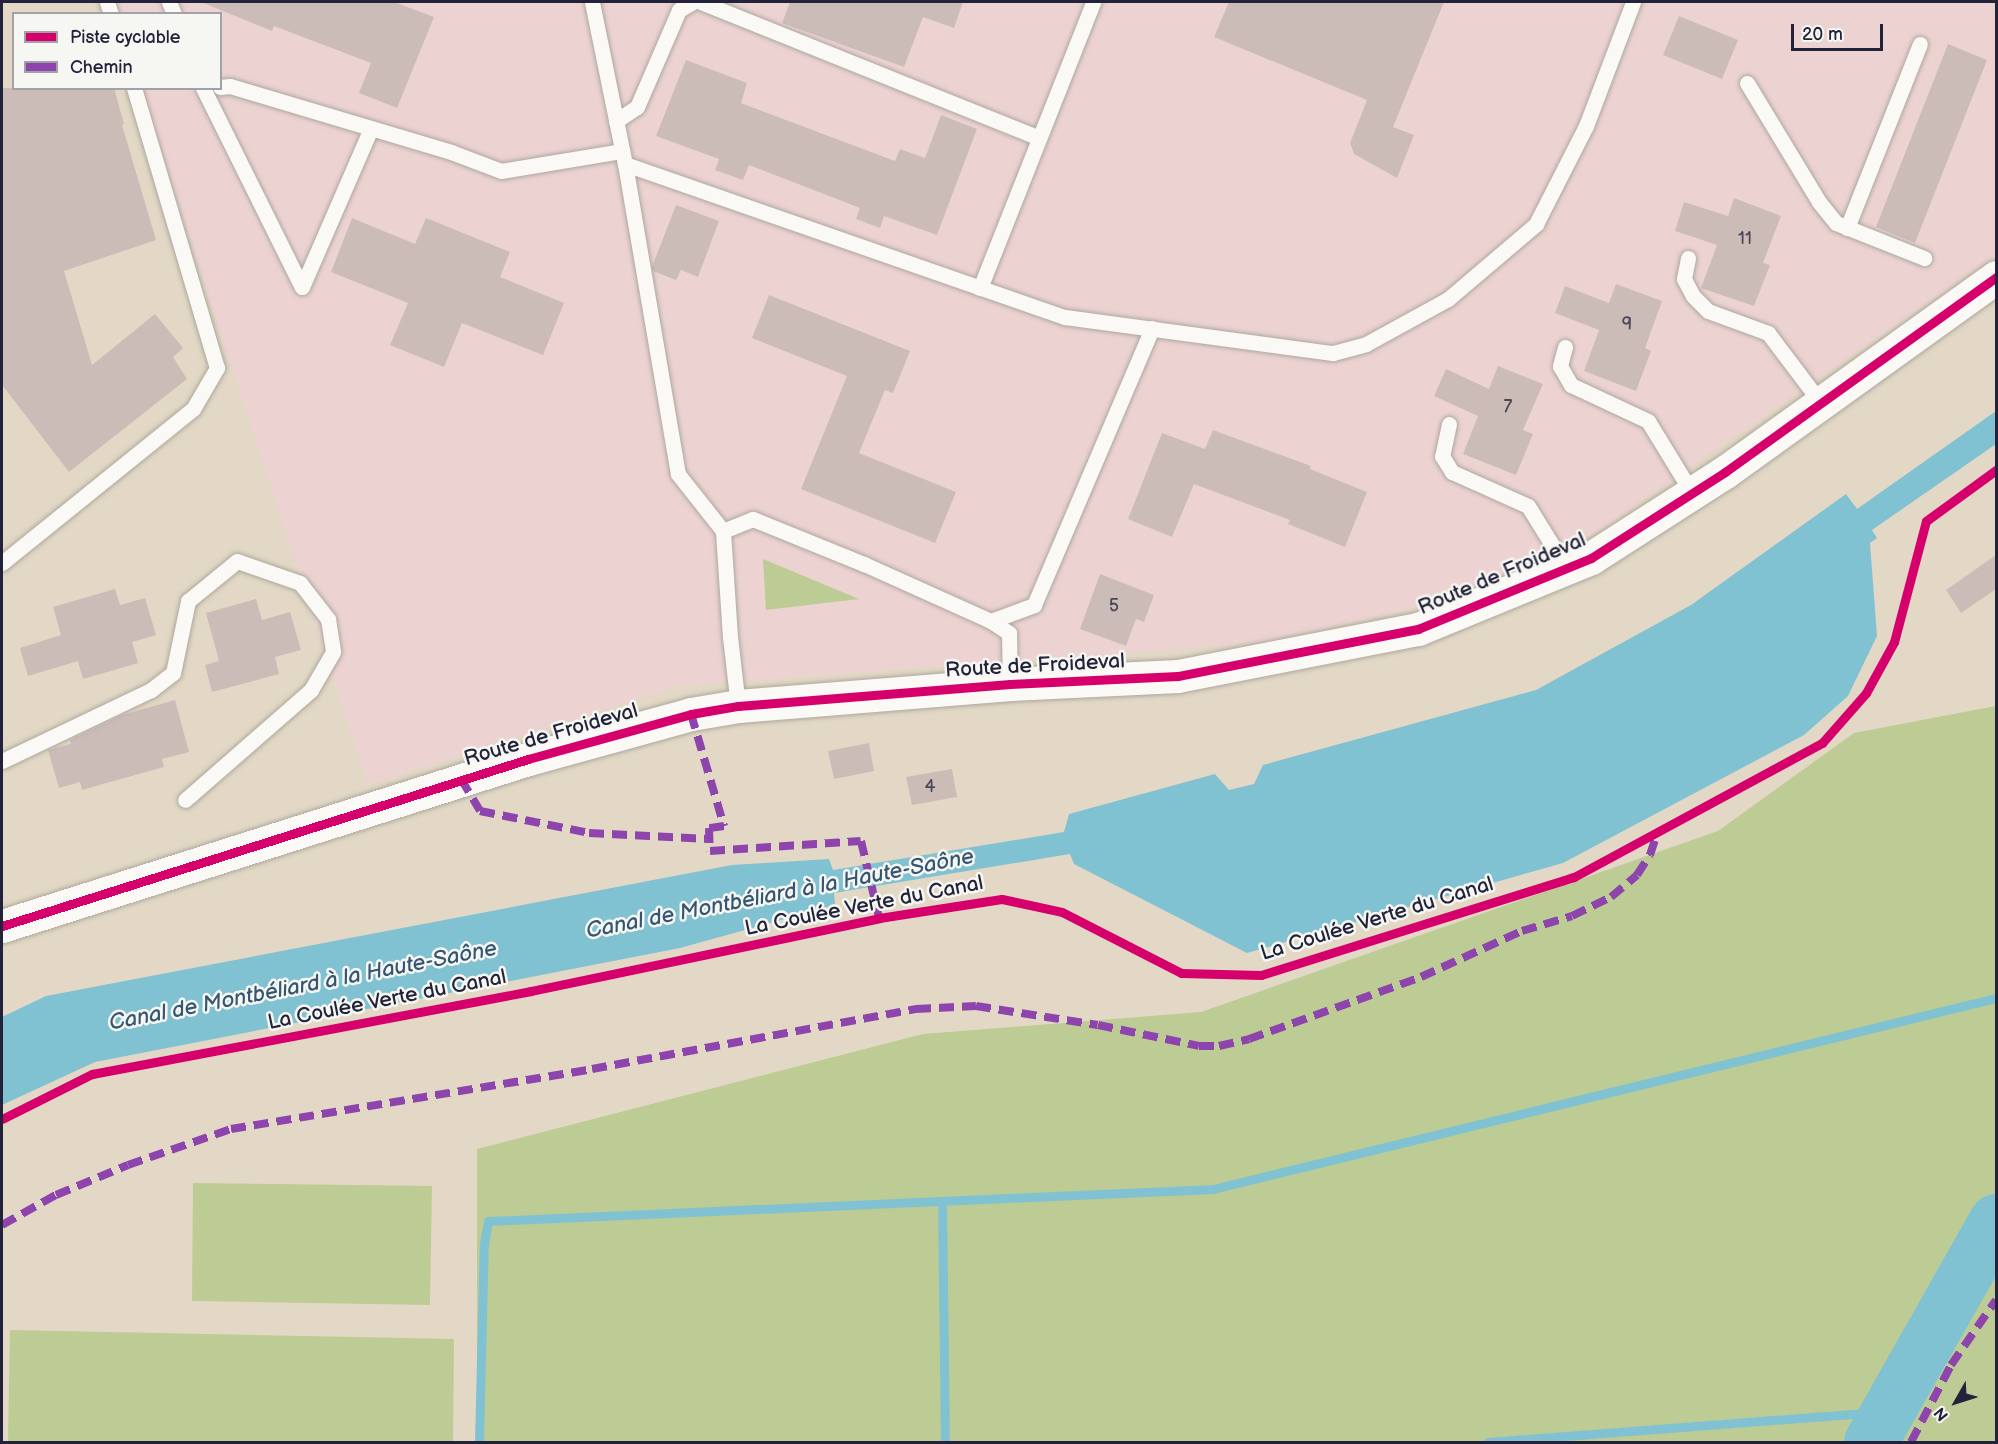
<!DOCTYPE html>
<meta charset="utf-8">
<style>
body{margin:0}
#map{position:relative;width:1998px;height:1444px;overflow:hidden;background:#e2d8c5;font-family:"Balsamiq Sans",sans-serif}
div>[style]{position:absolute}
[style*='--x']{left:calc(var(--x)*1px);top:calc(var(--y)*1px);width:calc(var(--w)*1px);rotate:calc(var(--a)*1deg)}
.built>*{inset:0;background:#ecd3d1}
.green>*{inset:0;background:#bdcc94}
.water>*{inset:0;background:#81c2d2}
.stream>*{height:9px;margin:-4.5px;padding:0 4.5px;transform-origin:4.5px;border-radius:4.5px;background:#81c2d2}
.river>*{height:54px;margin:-27px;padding:0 27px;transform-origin:27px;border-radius:27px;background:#81c2d2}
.building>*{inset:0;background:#ccbcb8}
.roads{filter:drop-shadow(0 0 2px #aea89e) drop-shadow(0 0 2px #aea89e)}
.service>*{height:15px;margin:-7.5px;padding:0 7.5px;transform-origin:7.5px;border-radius:7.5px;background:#fbf9f6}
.tertiary>*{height:33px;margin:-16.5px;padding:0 16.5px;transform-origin:16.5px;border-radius:16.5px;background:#fbf9f6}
.quiet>*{height:8px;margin-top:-4px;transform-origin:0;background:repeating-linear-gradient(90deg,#8e44ad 0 15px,transparent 0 23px)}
.cycleway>*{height:9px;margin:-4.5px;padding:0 4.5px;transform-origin:4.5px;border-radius:4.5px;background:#d6006c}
span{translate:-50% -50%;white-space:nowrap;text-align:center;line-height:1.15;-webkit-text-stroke:5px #f6f6f2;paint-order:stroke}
.number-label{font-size:18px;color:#4c485a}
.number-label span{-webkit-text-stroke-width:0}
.street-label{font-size:21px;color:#22223b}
.water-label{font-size:22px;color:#355672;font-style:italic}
.frame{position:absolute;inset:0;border:3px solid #22223b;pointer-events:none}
.legend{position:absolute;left:12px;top:12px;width:210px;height:78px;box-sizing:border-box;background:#f6f6f2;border:2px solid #a1a1a9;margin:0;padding:8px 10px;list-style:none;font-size:18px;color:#22223b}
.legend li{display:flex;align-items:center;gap:12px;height:30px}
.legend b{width:30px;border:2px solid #a1a1a9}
.north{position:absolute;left:1926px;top:1372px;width:60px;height:60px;-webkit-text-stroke:4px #f6f6f2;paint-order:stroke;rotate:231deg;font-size:16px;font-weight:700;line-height:24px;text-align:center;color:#22223b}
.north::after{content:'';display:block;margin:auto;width:21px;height:27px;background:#22223b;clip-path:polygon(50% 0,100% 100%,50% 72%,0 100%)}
.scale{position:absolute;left:1791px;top:24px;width:92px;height:27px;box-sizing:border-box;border:3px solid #22223b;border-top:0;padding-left:8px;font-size:18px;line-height:21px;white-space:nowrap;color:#22223b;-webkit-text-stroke:4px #f6f6f2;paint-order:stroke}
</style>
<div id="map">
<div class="built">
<div style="clip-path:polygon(113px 2px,1996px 2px,1996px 256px,1597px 532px,1446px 601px,1265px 642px,678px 686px,368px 785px,141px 89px,220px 88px,220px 14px,117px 13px)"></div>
</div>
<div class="green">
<div style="clip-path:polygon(763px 559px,859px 599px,766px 610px)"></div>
<div style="clip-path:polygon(1996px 706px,1996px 1442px,477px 1442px,477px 1149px,923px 1034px,1201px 1012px,1718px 831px,1854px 733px)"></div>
<div style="clip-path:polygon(193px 1183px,432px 1186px,430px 1305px,192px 1301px)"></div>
<div style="clip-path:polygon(10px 1330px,454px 1339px,453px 1442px,8px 1442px)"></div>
</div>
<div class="water">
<div style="clip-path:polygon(1996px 411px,1996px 444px,1872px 530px,1877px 538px,1870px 543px,1877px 636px,1848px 696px,1804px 735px,1563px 863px,1247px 953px,1074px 864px,1070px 854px,834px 893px,835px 905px,680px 948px,95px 1062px,2px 1105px,2px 1017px,46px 996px,732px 865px,829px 859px,833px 870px,1064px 832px,1069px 814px,1215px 774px,1229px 790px,1254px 784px,1263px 765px,1536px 690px,1691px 605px,1846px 494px,1857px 509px)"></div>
</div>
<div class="stream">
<div style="--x:942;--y:1201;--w:241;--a:89.3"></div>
<div style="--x:479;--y:1442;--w:198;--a:-88.6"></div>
<div style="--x:484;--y:1244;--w:23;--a:-80"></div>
<div style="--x:488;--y:1221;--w:726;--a:-2.53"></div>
<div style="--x:1213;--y:1189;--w:806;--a:-13.71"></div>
<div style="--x:1488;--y:1442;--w:402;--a:-4.4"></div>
</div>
<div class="river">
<div style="--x:1871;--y:1442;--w:254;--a:-60.5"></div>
</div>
<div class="building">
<div style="clip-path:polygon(201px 2px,394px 2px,434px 17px,397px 108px,359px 93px,371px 63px,274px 26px,272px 31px)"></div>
<div style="clip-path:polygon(790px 2px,963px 2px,954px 28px,923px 17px,904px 67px,782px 23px)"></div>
<div style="clip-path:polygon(1229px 2px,1444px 2px,1393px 127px,1414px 135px,1397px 178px,1354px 154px,1350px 143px,1367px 100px,1214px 37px)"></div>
<div style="clip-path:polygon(1679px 16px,1738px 40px,1722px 79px,1663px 55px)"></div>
<div style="clip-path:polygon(1948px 44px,1987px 60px,1915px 243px,1876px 227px)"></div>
<div style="clip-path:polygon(686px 60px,747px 83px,741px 103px,895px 161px,900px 149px,925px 158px,941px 115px,977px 129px,937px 235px,884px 216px,880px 228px,856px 219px,860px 208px,749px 165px,743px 180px,715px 170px,719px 159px,656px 136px)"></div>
<div style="clip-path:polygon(2px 88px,114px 88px,124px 124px,122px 125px,156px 240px,64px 271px,92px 365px,155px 314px,183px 348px,173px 357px,187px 379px,69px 472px,3px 386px,2px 380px)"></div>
<div style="clip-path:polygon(1734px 198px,1781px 216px,1763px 263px,1770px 265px,1754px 306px,1701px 288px,1717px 245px,1675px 231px,1684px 202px,1728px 216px)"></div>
<div style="clip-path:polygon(676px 205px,719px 221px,698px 277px,681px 270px,676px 280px,653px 271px,652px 267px)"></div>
<div style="clip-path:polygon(352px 218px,415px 244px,426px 218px,510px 252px,500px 277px,564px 303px,543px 355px,462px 323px,444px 367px,390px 345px,408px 303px,331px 272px)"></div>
<div style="clip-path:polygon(1616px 284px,1662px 301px,1645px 348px,1651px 351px,1636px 391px,1584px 371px,1599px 330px,1555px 313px,1565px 286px,1609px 303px)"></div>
<div style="clip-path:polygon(769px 295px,910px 351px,893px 393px,885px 390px,859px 453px,956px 492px,935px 543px,801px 489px,847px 376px,752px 338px)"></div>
<div style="clip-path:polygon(1498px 366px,1543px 384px,1523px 430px,1533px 434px,1516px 475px,1463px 454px,1478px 416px,1434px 396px,1446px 369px,1489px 389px)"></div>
<div style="clip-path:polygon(1213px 430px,1311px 466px,1310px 469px,1367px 492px,1345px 547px,1288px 524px,1290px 520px,1194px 484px,1172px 537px,1128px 519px,1162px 433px,1205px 449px)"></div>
<div style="clip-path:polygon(1996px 555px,1996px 589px,1961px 613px,1946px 590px)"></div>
<div style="clip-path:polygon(1100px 574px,1154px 595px,1144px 622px,1136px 619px,1126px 646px,1080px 629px)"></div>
<div style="clip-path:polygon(115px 589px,120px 605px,145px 598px,156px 635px,132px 642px,138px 663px,83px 679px,78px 661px,28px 676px,20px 648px,61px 635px,53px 607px)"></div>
<div style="clip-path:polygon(256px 599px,262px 620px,290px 612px,301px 650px,275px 657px,279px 674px,212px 692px,205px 665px,219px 661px,206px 613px)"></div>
<div style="clip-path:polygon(175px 700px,189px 752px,162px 759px,164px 767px,110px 782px,82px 790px,80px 782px,59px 788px,48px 750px,71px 744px,70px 740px,122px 715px)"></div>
<div style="clip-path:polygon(869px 743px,874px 771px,834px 779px,828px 751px)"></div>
<div style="clip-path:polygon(952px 769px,957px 797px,912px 805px,906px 777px)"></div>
</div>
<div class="roads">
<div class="service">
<div style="--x:107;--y:2;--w:13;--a:72"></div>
<div style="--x:169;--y:2;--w:13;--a:67"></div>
<div style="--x:592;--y:2;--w:165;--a:78.5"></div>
<div style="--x:625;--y:164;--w:314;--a:80.3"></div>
<div style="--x:678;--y:474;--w:73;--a:51.7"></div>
<div style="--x:701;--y:2;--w:364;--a:21.9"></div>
<div style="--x:1747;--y:83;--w:139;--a:58.8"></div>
<div style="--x:1819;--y:202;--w:27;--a:51"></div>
<div style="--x:1836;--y:223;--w:95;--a:21.7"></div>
<div style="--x:220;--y:87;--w:10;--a:-6"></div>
<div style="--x:230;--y:86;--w:231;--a:16.6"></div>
<div style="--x:451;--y:152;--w:53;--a:20.8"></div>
<div style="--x:501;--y:171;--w:123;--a:-9.4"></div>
<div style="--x:203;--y:88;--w:222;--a:63.6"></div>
<div style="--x:302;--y:287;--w:173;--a:-66.5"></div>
<div style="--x:616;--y:121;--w:25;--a:-34"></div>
<div style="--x:637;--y:107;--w:106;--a:-66.6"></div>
<div style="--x:679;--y:10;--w:16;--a:-30"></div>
<div style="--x:625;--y:164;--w:466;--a:19.2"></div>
<div style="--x:1065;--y:317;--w:270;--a:7.7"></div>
<div style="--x:1333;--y:353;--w:34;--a:-15"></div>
<div style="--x:1366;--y:344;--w:94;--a:-28.8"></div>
<div style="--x:1448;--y:299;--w:116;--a:-40.4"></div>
<div style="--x:1536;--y:224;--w:110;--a:-63"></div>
<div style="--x:1586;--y:126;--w:133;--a:-69.2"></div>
<div style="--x:1847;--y:228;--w:198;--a:-68.4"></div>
<div style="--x:1688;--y:258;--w:21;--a:101"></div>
<div style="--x:1684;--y:279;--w:19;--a:62"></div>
<div style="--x:1693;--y:296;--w:21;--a:45"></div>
<div style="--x:1708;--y:311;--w:64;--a:20.1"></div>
<div style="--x:1768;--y:333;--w:88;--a:52.9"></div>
<div style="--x:980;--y:288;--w:308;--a:-68.4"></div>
<div style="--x:1565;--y:347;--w:20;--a:105"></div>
<div style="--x:1560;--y:366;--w:22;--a:60"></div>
<div style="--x:1571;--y:385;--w:85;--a:25.1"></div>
<div style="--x:1648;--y:421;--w:84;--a:58.6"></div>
<div style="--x:1449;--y:424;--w:33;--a:102"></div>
<div style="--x:1442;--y:456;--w:19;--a:58"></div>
<div style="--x:1452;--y:472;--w:83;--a:24.1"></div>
<div style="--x:1528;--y:506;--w:74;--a:58.2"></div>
<div style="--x:2;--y:563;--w:245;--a:-38.9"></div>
<div style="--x:193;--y:409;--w:48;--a:-59.7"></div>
<div style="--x:217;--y:368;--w:292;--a:-106.5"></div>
<div style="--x:991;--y:621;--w:46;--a:-20.4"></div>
<div style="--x:1034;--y:605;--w:301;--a:-66.9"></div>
<div style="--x:738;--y:706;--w:69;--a:-96.6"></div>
<div style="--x:730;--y:637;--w:106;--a:-93.8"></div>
<div style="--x:723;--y:531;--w:32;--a:-22"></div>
<div style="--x:753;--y:519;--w:120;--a:22.1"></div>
<div style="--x:864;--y:564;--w:139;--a:24.2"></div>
<div style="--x:991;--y:621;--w:22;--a:34"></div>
<div style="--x:1009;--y:633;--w:51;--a:88.9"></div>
<div style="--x:2;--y:761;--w:165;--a:-25.5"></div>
<div style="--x:151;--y:690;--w:28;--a:-38"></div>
<div style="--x:173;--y:673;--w:74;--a:-78.2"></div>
<div style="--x:188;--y:601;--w:63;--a:-39.2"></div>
<div style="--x:237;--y:561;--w:67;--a:19.2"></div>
<div style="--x:300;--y:583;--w:46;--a:52.1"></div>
<div style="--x:328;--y:619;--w:33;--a:81"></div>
<div style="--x:333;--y:652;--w:44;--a:120.1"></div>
<div style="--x:311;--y:690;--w:167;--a:138.9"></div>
</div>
<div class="tertiary">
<div style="--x:2;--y:926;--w:552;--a:-17.61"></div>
<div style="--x:528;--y:759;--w:169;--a:-15.4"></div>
<div style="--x:691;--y:714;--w:48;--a:-9.7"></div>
<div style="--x:738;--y:706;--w:273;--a:-4.6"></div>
<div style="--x:1010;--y:684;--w:168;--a:-2.7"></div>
<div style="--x:1178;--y:676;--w:245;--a:-11.1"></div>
<div style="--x:1418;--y:629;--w:187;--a:-22.3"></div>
<div style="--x:1591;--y:558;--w:159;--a:-32.7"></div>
<div style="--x:1725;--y:472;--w:334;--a:-35.7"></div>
</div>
</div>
<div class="quiet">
<div style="--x:691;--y:714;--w:117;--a:73.6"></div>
<div style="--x:724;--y:826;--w:15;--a:172"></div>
<div style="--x:709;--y:828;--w:23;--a:88"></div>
<div style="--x:710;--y:851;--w:151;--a:-3.8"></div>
<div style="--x:861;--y:841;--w:79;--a:76.8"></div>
<div style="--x:461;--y:779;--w:37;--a:59"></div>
<div style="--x:480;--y:811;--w:111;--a:11.4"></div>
<div style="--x:589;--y:833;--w:120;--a:2.9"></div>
<div style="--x:2;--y:1225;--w:62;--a:-29.1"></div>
<div style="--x:56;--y:1195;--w:78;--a:-22.6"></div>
<div style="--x:128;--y:1165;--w:109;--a:-19.3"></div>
<div style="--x:231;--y:1129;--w:366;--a:-9.4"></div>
<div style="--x:592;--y:1069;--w:330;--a:-10.5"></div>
<div style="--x:916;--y:1009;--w:60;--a:-2.9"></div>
<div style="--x:976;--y:1006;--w:123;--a:8.9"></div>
<div style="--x:1098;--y:1025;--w:103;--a:11.7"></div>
<div style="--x:1199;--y:1046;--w:20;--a:0"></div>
<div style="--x:1219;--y:1046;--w:31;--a:-13"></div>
<div style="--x:1249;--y:1039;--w:183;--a:-19.8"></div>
<div style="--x:1421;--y:977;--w:111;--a:-24.5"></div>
<div style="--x:1522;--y:931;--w:52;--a:-16.7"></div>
<div style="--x:1572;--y:916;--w:43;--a:-26"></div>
<div style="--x:1611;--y:897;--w:34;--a:-40"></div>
<div style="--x:1637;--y:875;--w:24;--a:-57"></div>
<div style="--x:1650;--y:855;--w:25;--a:-72"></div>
<div style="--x:1911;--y:1442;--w:87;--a:-62.5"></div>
<div style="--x:1951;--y:1365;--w:79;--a:-55.3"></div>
</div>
<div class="cycleway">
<div style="--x:2;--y:926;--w:552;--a:-17.61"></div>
<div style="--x:528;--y:759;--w:169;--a:-15.4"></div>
<div style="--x:691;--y:714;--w:48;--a:-9.7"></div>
<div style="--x:738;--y:706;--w:273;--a:-4.6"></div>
<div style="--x:1010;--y:684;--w:168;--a:-2.7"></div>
<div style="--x:1178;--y:676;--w:245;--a:-11.1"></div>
<div style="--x:1418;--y:629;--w:187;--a:-22.3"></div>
<div style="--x:1591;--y:558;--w:159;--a:-32.7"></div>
<div style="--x:1725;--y:472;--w:334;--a:-35.7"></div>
<div style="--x:2;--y:1119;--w:101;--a:-26.6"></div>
<div style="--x:92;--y:1074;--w:447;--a:-10.7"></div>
<div style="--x:531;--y:991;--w:356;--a:-11.8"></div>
<div style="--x:879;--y:918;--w:124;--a:-8.8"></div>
<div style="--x:1002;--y:899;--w:61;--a:12.2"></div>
<div style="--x:1062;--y:912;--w:134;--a:27.1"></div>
<div style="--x:1181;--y:973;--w:80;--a:1.4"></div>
<div style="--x:1261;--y:975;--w:328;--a:-17.4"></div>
<div style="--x:1574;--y:877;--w:282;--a:-28.4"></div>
<div style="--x:1822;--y:743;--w:67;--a:-48.7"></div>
<div style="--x:1866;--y:693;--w:58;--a:-61.2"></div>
<div style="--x:1894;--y:642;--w:125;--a:-75.2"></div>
<div style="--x:1926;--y:521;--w:87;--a:-36.1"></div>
</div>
<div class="number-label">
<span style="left:1745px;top:239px">11</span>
<span style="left:1627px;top:325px">9</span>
<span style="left:1508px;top:407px">7</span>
<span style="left:1114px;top:606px">5</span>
<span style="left:930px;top:787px">4</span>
</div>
<div class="street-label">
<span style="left:1502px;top:574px;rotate:-23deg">Route de Froideval</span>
<span style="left:1035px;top:666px;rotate:-3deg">Route de Froideval</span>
<span style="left:551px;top:735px;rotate:-16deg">Route de Froideval</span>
<span style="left:864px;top:906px;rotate:-11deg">La Coulée Verte du Canal</span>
<span style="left:1377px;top:919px;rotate:-17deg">La Coulée Verte du Canal</span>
<span style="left:387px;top:1000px;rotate:-11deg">La Coulée Verte du Canal</span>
</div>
<div class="water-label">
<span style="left:780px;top:894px;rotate:-11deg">Canal de Montbéliard à la Haute-Saône</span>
<span style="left:303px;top:986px;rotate:-11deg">Canal de Montbéliard à la Haute-Saône</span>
</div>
<div class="frame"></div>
<ul class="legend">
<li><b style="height:8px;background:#d6006c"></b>Piste cyclable</li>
<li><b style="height:8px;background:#8e44ad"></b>Chemin</li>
</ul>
<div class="north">N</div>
<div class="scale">20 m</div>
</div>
